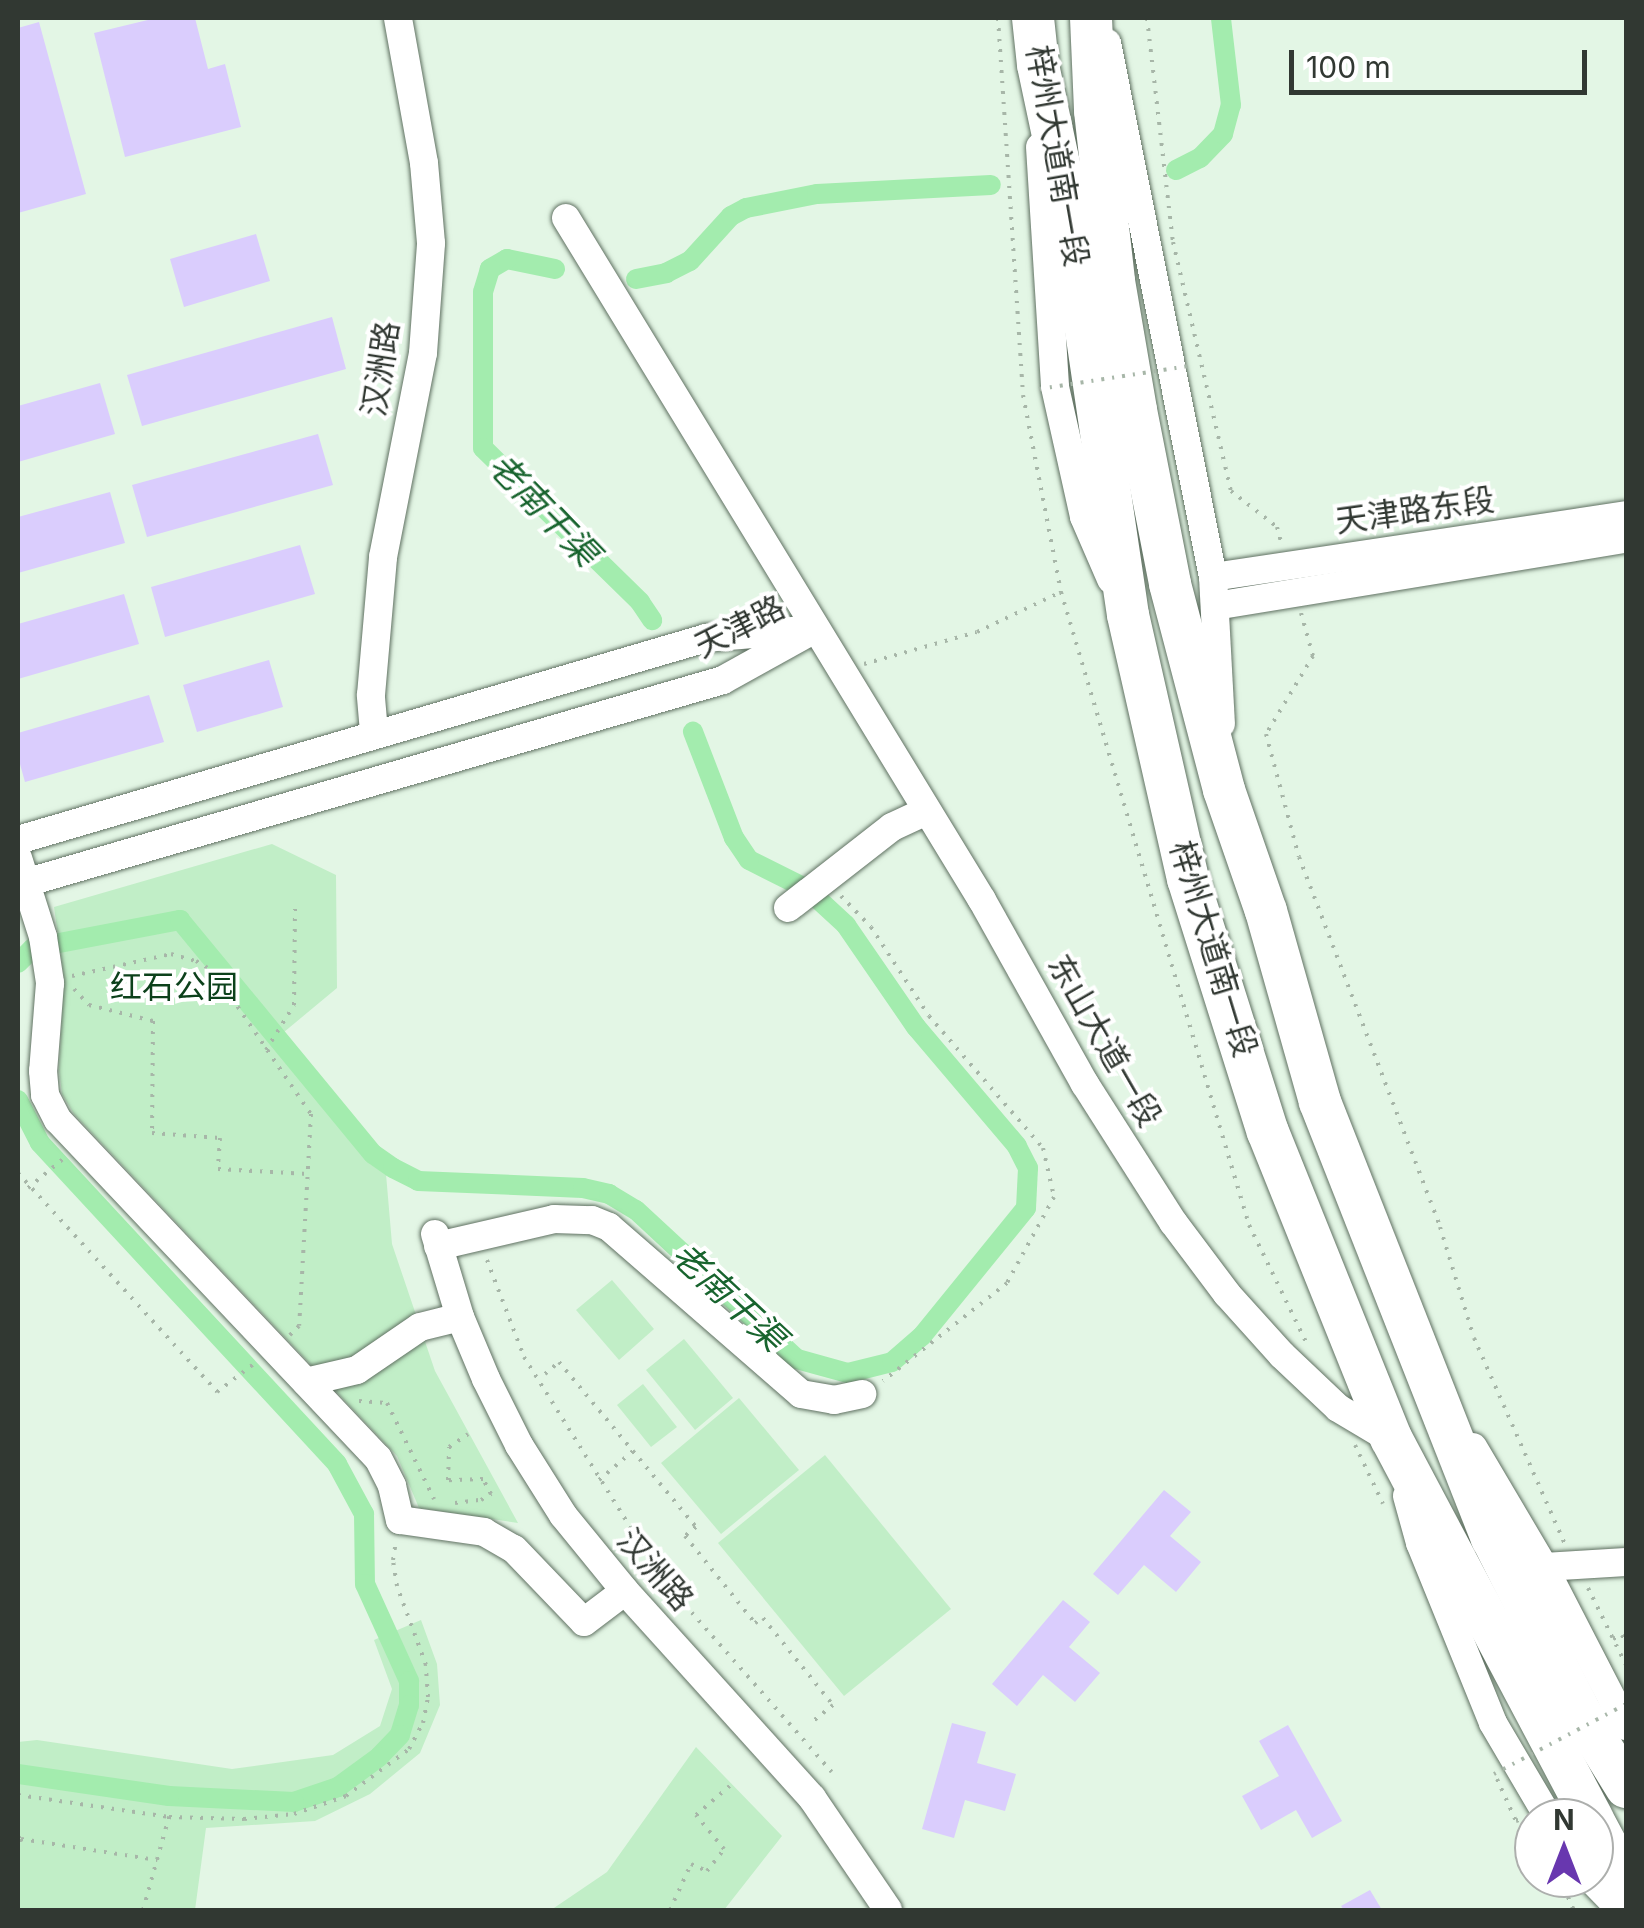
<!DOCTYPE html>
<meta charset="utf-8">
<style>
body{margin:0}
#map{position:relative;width:1644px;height:1928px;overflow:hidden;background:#e3f6e5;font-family:Inter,"Noto Sans SC",sans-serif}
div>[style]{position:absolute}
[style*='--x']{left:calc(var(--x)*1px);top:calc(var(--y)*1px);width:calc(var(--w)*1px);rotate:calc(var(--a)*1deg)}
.green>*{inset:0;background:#c1eec7}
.canal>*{height:20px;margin:-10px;padding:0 10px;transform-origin:10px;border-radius:10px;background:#a3ecae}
.building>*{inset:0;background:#dacdfd}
.path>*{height:4px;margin-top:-2px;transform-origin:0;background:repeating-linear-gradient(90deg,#a7b6a8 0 2.5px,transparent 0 10.5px)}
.roads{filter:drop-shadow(0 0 2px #607162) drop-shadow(0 0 2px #607162)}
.minor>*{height:28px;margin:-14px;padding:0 14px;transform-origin:14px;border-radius:14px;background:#fff}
.highway>*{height:42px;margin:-21px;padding:0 21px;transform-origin:21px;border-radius:21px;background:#fff}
.path-bridge>*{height:4px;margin-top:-2px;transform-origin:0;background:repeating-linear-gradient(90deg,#a7b6a8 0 2.5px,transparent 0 10.5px)}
span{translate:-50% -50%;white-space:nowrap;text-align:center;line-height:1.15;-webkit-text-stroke:8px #fff;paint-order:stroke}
.street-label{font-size:32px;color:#313832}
.park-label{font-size:32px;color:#0c411b}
.water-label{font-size:35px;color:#18642e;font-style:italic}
.frame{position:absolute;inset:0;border:20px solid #313832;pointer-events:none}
.north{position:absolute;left:1514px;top:1798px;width:100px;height:100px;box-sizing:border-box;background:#fff;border:2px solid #adafad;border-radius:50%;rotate:0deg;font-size:28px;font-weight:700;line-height:40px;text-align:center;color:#313832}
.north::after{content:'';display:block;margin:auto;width:35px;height:45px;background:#6837af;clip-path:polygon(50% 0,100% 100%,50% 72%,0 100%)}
.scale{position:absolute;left:1289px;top:50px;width:298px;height:45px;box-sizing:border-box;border:5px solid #313832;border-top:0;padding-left:12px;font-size:30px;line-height:35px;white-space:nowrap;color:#313832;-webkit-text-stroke:8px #fff;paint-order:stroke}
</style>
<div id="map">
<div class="green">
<div style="clip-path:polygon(272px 844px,336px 875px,337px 988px,272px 1042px,386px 1174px,392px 1244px,435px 1371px,518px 1523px,419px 1508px,397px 1456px,74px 1114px,62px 1094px,59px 1070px,64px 978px,54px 907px)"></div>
<div style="clip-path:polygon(612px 1280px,654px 1329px,619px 1360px,576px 1310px)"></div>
<div style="clip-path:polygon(684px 1339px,733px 1398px,695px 1430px,646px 1370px)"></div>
<div style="clip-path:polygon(643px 1384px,677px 1427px,651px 1447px,617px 1405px)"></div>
<div style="clip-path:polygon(739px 1398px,799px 1470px,721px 1534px,661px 1463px)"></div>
<div style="clip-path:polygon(825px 1455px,951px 1609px,844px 1696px,718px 1543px)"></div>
<div style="clip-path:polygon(421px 1620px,437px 1664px,440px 1705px,420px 1753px,370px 1794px,315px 1821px,206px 1828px,195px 1910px,18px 1910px,18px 1742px,37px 1740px,232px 1769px,333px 1755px,380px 1726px,392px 1689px,374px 1640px)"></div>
<div style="clip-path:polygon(696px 1747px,782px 1836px,724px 1910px,551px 1910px,607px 1872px)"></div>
</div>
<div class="canal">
<div style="--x:1176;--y:170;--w:27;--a:-27"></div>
<div style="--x:1200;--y:158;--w:33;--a:-46"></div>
<div style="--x:1223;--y:134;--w:30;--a:-75"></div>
<div style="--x:1231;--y:105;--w:88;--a:-96.6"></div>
<div style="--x:555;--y:269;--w:49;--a:-168.2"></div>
<div style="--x:507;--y:259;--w:20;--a:150"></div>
<div style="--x:490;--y:269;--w:24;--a:107"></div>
<div style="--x:483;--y:292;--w:156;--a:90"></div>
<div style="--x:483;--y:448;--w:220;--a:44.4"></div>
<div style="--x:640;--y:602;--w:22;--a:56"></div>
<div style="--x:636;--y:279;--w:31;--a:-11"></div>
<div style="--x:666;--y:273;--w:27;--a:-27"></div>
<div style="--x:690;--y:261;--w:61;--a:-47.7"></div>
<div style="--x:731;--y:216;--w:17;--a:-28"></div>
<div style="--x:746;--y:208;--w:72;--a:-11.2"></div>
<div style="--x:817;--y:194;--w:174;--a:-3"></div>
<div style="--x:18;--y:963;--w:21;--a:-45"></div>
<div style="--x:33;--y:948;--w:150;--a:-10.8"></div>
<div style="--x:180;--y:920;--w:303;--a:50.5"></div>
<div style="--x:373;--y:1154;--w:24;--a:35"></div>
<div style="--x:393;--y:1168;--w:28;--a:27"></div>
<div style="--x:418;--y:1181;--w:165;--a:2.4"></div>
<div style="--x:583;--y:1188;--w:27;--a:13"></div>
<div style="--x:609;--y:1194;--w:31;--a:31"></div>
<div style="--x:636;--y:1210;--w:219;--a:42.8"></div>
<div style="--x:797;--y:1359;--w:53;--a:15.4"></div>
<div style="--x:848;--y:1373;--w:45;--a:-14"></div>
<div style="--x:892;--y:1362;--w:40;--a:-41"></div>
<div style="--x:922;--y:1336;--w:165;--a:-50.9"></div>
<div style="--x:1026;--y:1208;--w:40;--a:-87.1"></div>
<div style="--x:1028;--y:1168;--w:25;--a:-117"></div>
<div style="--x:1017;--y:1146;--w:156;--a:-130.3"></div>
<div style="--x:916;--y:1027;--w:124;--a:-124.5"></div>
<div style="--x:846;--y:925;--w:53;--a:-137.3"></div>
<div style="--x:807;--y:889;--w:65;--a:-153.4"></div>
<div style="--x:749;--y:860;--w:27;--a:-124"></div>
<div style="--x:734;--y:838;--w:114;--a:-111.1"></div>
<div style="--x:18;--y:1100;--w:48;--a:62.9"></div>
<div style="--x:40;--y:1143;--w:437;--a:47.2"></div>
<div style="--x:337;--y:1464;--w:57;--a:61.6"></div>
<div style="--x:364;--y:1514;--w:70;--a:89.2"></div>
<div style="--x:365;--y:1584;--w:107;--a:65.6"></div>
<div style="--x:409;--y:1681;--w:24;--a:90"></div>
<div style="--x:409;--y:1705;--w:31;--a:107"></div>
<div style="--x:400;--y:1735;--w:30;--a:134"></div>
<div style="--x:379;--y:1757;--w:51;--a:143.8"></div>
<div style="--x:338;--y:1787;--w:46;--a:161.2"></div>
<div style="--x:294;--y:1802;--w:125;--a:-177.3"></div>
<div style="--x:169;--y:1796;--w:153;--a:-171.7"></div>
</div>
<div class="building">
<div style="clip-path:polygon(156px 18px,195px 18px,208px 69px,225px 64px,241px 127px,125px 157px,94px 33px)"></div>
<div style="clip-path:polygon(39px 22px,86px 194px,18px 213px,18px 28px)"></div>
<div style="clip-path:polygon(256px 234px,270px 281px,184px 307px,170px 259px)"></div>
<div style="clip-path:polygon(332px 317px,346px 369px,142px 426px,127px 375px)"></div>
<div style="clip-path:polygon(100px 383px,115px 434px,18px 462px,18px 406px)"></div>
<div style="clip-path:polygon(318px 434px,333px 485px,147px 537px,132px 485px)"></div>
<div style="clip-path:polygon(110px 492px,125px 543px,18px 573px,18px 517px)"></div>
<div style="clip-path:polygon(300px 545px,315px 594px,165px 637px,151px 587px)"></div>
<div style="clip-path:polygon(124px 594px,139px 644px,18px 679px,18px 624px)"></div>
<div style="clip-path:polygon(269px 660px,283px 707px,197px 732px,183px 685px)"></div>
<div style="clip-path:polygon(149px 695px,164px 742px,25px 782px,18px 757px,18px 733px)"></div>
<div style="clip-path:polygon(1164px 1490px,1191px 1512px,1170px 1536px,1201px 1562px,1176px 1592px,1144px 1565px,1118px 1595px,1093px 1574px)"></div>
<div style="clip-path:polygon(1063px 1600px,1090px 1622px,1069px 1647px,1100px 1673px,1075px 1702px,1043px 1675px,1017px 1706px,992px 1684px)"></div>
<div style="clip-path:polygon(952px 1723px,986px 1732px,977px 1763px,1016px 1774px,1005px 1811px,965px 1800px,954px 1838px,922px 1829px)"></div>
<div style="clip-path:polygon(1288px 1725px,1342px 1821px,1312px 1838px,1296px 1810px,1261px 1830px,1242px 1796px,1279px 1776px,1259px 1741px)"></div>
<div style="clip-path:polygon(1370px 1890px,1382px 1910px,1344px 1910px,1341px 1906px)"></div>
</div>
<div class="path">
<div style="--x:998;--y:18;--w:378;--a:86.2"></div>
<div style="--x:1023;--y:395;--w:201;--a:79.1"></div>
<div style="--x:1061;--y:592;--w:660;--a:73.46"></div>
<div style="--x:1249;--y:1225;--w:135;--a:64"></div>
<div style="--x:1147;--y:18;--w:226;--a:83.4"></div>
<div style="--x:1173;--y:242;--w:256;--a:76.9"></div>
<div style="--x:1231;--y:491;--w:58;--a:38"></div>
<div style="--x:1277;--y:527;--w:16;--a:75"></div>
<div style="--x:1301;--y:613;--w:45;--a:74.4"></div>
<div style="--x:1313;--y:656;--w:91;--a:121.1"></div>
<div style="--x:1266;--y:734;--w:127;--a:75"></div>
<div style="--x:1299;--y:857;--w:396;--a:69.1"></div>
<div style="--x:1440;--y:1227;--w:116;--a:73"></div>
<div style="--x:1474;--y:1338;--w:225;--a:66.2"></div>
<div style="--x:864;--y:664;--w:117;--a:-15.8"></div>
<div style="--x:977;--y:632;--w:93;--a:-25.5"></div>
<div style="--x:841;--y:896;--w:43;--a:45.9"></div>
<div style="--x:871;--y:927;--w:106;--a:56.9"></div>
<div style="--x:929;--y:1016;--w:174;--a:49.2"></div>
<div style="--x:1043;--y:1148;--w:50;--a:77.3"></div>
<div style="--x:1054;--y:1197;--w:98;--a:118.7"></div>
<div style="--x:1007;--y:1283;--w:158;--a:141.7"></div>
<div style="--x:72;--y:976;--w:101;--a:-12.5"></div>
<div style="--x:171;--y:954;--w:26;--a:16"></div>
<div style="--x:196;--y:961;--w:21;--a:31"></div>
<div style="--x:214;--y:972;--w:172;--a:55.7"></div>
<div style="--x:311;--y:1114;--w:212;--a:93.2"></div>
<div style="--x:299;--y:1326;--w:13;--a:135"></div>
<div style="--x:74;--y:989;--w:22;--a:47"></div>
<div style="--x:89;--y:1005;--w:66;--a:14"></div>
<div style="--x:153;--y:1021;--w:112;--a:90.5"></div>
<div style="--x:152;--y:1133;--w:68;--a:4.2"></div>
<div style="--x:220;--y:1138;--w:31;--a:94"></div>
<div style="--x:218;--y:1169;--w:90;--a:3.2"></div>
<div style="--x:266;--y:1050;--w:53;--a:-58.1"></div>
<div style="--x:294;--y:1005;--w:96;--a:-89.4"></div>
<div style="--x:18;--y:1173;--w:296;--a:47.7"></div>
<div style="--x:217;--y:1392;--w:48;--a:-37.3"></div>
<div style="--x:28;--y:1188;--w:45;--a:-39.6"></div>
<div style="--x:487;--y:1260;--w:104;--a:69.1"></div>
<div style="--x:524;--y:1357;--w:264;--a:58"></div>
<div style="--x:664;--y:1581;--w:254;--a:48.7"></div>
<div style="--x:545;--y:1374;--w:18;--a:-41"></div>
<div style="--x:559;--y:1362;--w:214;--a:50.3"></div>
<div style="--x:696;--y:1527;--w:14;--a:141"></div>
<div style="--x:685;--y:1536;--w:112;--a:51.2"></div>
<div style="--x:755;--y:1623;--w:9;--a:-32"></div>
<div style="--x:763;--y:1618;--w:112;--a:51.2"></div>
<div style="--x:833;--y:1705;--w:28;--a:141"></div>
<div style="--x:359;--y:1401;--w:28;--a:4"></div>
<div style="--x:387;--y:1403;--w:107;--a:63.9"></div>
<div style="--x:1355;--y:1445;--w:65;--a:64.6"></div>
<div style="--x:599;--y:1480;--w:45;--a:-40.5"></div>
<div style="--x:455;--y:1503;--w:26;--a:-7"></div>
<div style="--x:481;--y:1500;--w:12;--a:-31"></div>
<div style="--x:491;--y:1494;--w:17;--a:-118"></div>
<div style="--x:483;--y:1479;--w:35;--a:178"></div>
<div style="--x:448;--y:1480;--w:33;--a:-88"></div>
<div style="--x:449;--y:1447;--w:23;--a:-34"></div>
<div style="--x:1588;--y:1588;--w:86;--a:63.7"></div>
<div style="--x:1613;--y:1639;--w:10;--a:-24"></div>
<div style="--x:1622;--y:1635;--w:9;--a:63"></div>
<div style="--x:1497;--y:1779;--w:46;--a:65.7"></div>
<div style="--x:1516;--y:1821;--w:9;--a:-18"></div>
<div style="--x:18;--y:1795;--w:153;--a:8.3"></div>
<div style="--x:169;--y:1817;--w:75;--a:1.5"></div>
<div style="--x:244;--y:1819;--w:50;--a:-5.7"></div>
<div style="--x:294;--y:1814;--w:55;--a:-19.1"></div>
<div style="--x:346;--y:1796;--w:79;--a:-36.7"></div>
<div style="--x:409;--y:1749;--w:30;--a:-62"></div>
<div style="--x:423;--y:1723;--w:26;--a:-79"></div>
<div style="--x:428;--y:1697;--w:32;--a:-94"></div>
<div style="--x:426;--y:1665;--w:84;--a:-110.2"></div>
<div style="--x:397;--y:1586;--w:26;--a:-99"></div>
<div style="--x:393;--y:1560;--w:19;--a:-81"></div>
<div style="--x:18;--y:1837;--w:4;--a:34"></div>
<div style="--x:21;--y:1839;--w:6;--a:121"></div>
<div style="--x:21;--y:1839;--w:138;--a:8.8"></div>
<div style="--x:1559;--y:1878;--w:35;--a:65"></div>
<div style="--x:143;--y:1910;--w:97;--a:-74.4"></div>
<div style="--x:670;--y:1910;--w:51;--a:-65.5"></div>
<div style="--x:691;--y:1864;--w:17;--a:24"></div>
<div style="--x:707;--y:1871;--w:28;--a:-52"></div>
<div style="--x:724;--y:1849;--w:44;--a:-129.5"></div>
<div style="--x:696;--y:1815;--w:49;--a:-40.9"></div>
</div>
<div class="roads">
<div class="minor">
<div style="--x:1107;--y:43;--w:544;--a:78.77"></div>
<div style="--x:1213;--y:577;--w:147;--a:86.9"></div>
<div style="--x:1040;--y:147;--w:240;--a:86.4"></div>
<div style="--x:1055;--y:387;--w:133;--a:77.4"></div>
<div style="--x:1084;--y:517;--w:68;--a:66.5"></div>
<div style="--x:566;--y:218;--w:799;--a:58.62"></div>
<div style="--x:982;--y:900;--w:211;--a:60.8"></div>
<div style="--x:1085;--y:1084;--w:164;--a:57.5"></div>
<div style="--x:1173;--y:1222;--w:90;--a:53.1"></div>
<div style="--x:1227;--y:1294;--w:82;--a:48"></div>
<div style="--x:1282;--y:1355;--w:77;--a:43.4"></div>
<div style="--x:1338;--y:1408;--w:63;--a:30.7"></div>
<div style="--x:1213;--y:577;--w:418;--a:-8.5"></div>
<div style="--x:1215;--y:606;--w:416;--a:-9.3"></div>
<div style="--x:374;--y:732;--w:37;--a:-95"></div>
<div style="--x:371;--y:695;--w:139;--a:-85"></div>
<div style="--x:383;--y:557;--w:208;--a:-78.9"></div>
<div style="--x:423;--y:353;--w:110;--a:-85.8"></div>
<div style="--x:431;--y:243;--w:80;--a:-95"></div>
<div style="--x:424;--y:163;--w:147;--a:-100.2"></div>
<div style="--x:18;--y:840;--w:717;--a:-16.36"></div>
<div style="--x:706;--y:638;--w:97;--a:-4.7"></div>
<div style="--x:18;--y:858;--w:83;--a:72.4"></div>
<div style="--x:43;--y:937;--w:47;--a:81.3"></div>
<div style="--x:50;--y:983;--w:88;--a:94.5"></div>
<div style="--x:43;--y:1071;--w:24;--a:85"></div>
<div style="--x:45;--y:1095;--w:28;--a:63"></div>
<div style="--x:58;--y:1120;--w:465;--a:46.6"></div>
<div style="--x:378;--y:1458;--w:31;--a:63"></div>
<div style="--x:392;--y:1486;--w:35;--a:77"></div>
<div style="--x:400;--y:1520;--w:85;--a:8.1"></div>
<div style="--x:484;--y:1532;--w:34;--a:30"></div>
<div style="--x:514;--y:1549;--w:101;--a:46.2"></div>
<div style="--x:584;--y:1622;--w:51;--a:-37.1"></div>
<div style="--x:18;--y:885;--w:734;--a:-16.21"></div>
<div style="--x:723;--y:680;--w:105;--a:-29"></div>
<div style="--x:788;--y:908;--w:132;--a:-37.9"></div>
<div style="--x:892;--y:827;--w:38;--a:-25"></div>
<div style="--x:435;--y:1234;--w:87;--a:73.2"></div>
<div style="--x:460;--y:1317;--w:67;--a:67.2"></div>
<div style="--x:486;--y:1379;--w:74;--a:63.4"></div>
<div style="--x:519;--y:1445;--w:83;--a:57.8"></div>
<div style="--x:563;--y:1515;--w:98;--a:50.8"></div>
<div style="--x:625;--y:1591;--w:279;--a:47.9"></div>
<div style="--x:812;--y:1798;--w:135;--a:55.8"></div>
<div style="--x:438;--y:1246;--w:119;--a:-13.1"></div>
<div style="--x:554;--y:1219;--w:38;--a:2"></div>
<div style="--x:592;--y:1220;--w:18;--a:22"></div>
<div style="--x:609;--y:1227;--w:254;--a:41"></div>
<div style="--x:801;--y:1394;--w:34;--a:10"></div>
<div style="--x:834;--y:1400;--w:29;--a:-12"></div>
<div style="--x:306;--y:1382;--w:52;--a:-13.2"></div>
<div style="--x:357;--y:1370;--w:76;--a:-34.3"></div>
<div style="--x:420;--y:1327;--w:41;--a:-14"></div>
<div style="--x:1473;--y:1447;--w:139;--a:59.4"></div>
<div style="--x:1544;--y:1567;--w:179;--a:62.7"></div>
<div style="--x:1407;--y:1496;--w:49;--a:74.5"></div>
<div style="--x:1420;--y:1543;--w:194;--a:67.9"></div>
<div style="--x:1493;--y:1723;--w:110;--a:59.5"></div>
<div style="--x:1544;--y:1567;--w:82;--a:-3.5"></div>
<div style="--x:1590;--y:1878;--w:45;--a:45.9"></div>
</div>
<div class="highway">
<div style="--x:1033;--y:18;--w:47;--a:83.9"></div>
<div style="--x:1038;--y:65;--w:140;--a:78"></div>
<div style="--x:1067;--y:202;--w:417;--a:81.6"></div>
<div style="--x:1128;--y:615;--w:271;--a:77.2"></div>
<div style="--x:1188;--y:879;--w:265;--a:72.5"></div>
<div style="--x:1268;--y:1132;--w:330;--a:68.1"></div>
<div style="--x:1391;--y:1438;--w:430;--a:62.1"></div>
<div style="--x:1091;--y:18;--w:93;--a:87.5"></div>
<div style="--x:1095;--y:111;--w:171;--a:83.6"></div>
<div style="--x:1114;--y:281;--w:131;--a:80.3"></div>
<div style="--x:1136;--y:410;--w:177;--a:78.9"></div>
<div style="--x:1170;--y:584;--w:213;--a:75.3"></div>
<div style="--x:1224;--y:790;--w:128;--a:70.9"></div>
<div style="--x:1266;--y:911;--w:198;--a:74.2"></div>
<div style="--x:1320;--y:1102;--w:469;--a:68.5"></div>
<div style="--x:1492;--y:1538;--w:197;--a:63.2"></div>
<div style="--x:1581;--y:1714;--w:86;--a:58.3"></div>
<div style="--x:1594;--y:1822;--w:68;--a:61.9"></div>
</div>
</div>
<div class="path-bridge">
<div style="--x:1039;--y:389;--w:158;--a:-8.7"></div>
<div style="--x:1494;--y:1774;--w:149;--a:-27.9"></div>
</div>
<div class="street-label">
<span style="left:1057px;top:156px;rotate:80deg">梓州大道南一段</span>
<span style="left:381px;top:369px;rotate:-81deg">汉洲路</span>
<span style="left:1415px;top:511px;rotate:-8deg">天津路东段</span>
<span style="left:740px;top:627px;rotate:-27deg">天津路</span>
<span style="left:1213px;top:949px;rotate:73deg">梓州大道南一段</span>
<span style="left:1104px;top:1041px;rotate:60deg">东山大道一段</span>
<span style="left:655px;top:1570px;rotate:49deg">汉洲路</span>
</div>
<div class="park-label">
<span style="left:174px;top:987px">红石公园</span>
</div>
<div class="water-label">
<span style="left:544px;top:509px;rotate:46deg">老南干渠</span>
<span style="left:729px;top:1296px;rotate:43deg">老南干渠</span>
</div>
<div class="frame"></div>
<div class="north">N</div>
<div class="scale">100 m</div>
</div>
